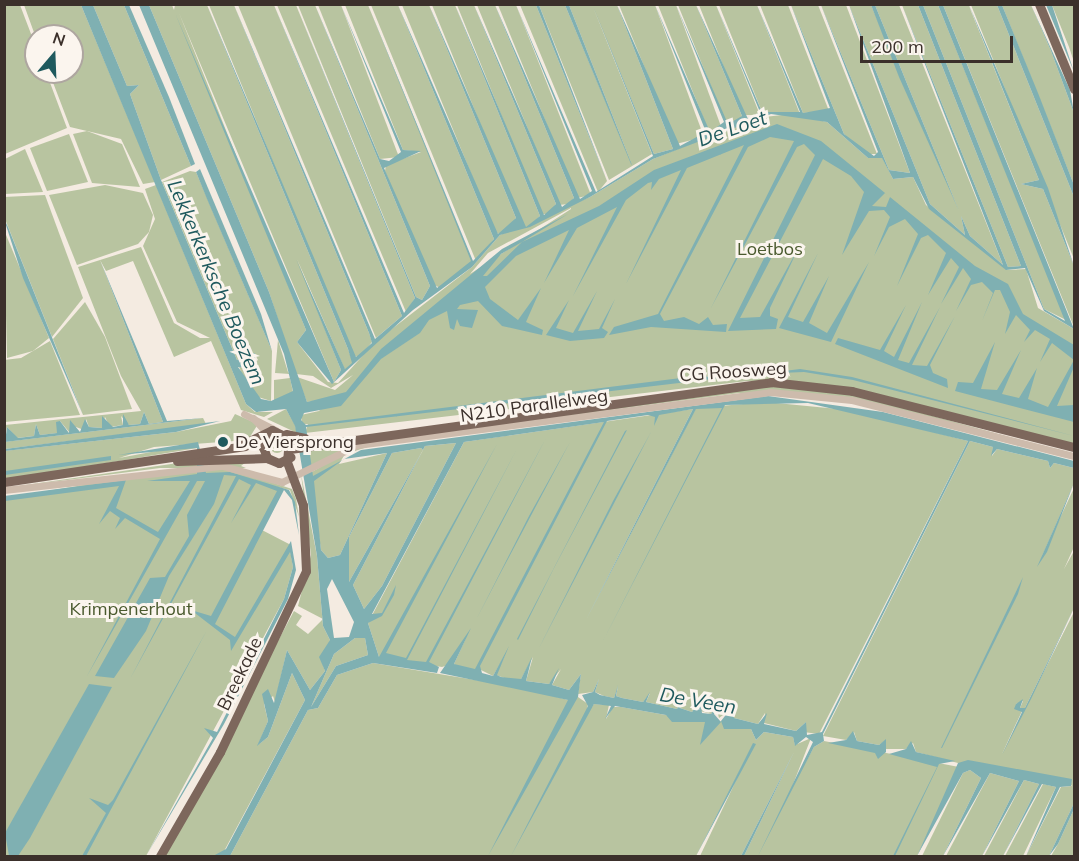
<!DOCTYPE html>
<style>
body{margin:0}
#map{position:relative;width:1079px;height:861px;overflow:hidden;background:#f4ebe1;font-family:Mulish,sans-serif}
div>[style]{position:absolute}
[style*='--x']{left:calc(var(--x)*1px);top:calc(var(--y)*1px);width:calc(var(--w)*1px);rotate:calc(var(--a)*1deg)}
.green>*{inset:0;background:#b8c4a0}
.round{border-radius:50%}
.water>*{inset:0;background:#7fb0b2}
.minor>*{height:7px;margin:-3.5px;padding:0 3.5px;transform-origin:3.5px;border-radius:3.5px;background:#cdbbac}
.major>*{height:9px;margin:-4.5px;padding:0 4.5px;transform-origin:4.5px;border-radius:4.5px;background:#7d675c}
.dots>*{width:16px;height:16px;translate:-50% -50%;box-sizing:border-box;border:3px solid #fbf5ee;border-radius:50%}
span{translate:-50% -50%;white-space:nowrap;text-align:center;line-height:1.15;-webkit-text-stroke:6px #fbf5ee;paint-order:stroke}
.park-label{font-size:18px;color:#4a5a2e}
.street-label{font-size:18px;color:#3b302b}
.poi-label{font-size:18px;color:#3b302b}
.left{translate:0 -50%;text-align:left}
.water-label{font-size:20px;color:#1f5a5e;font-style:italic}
.frame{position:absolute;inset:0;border:6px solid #3b302b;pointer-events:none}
.north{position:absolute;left:24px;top:24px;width:60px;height:60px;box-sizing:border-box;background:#fbf5ee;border:2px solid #aea6a0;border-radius:50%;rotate:19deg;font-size:16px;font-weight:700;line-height:24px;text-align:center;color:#3b302b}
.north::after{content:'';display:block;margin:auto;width:21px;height:27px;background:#1f5a5e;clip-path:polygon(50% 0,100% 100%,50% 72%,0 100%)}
.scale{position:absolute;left:860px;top:36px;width:153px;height:27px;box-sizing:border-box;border:3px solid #3b302b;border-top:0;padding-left:8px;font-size:18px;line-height:21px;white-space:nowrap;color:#3b302b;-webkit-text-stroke:4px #fbf5ee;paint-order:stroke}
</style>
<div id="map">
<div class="green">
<div style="clip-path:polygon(5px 4px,20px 5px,36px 47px,36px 72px,46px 72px,67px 128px,5px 154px)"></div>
<div style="clip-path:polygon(24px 5px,81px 5px,155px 182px,143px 184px,121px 139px,70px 127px,49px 72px,72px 72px,72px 36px,36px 38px)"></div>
<div style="clip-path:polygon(93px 5px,124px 5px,191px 166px,161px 180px,130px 94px,139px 85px,127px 86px)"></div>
<div style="clip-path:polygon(evenodd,149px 5px,172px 5px,174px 10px,175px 5px,207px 5px,348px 349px,353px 363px,345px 370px,297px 259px,341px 370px,334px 382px,179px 13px,306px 330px,297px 342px,328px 382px,338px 383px,375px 342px,472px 267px,500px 235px,590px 197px,653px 159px,755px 118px,791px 114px,827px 122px,868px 158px,882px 157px,893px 179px,913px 177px,926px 205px,1007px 270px,1026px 269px,1038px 308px,1074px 329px,1074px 444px,868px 392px,747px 381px,305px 433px,308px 424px,302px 424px,301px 415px,319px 411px,330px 399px,307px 402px,297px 377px,335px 390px,353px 375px,331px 388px,313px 376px,296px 374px,269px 292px,149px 5px,571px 208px,571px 209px,470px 274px,488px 253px,571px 208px)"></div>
<div style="clip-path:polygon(209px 5px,234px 5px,369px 333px,372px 342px,360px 357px,352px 356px)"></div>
<div style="clip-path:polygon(238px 5px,274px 5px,402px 316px,376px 338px)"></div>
<div style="clip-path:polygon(277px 5px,296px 5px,415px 298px,406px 312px)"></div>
<div style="clip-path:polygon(298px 5px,315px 5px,430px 286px,422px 300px,416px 297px)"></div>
<div style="clip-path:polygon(318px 5px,341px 5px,399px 157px,380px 159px)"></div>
<div style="clip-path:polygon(345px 5px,368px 5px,472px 261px,440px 288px,431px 283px,385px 171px,386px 165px,421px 152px,403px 150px)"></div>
<div style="clip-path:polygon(371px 5px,398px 5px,494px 239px,476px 261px)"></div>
<div style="clip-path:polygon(402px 5px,429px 5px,516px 218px,507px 230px,498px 234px,493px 227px)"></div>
<div style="clip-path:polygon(432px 5px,455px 5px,540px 216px,530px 226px,521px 224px)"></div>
<div style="clip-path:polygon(457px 5px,474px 5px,556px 204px,548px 214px,541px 214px)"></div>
<div style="clip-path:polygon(477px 5px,495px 5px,574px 198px,568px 204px,559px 205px)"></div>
<div style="clip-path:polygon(498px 5px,516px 5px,591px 195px,577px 198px)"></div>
<div style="clip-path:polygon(520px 5px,536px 5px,607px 181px,598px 192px)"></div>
<div style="clip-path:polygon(539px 5px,565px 5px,632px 165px,569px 5px,617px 5px,673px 149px,654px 154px,593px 7px,652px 154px,609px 180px)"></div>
<div style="clip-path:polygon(619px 5px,655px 5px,704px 137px,676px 144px)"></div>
<div style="clip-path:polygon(658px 5px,676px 5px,722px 129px,709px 132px)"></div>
<div style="clip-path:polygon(678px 5px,696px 5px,742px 116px,739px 122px,725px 121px)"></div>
<div style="clip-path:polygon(699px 5px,716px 5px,760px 115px,743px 115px)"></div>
<div style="clip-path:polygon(719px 5px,757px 5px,800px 114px,762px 112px)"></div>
<div style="clip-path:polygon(760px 5px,788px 5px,829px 111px,803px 113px)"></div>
<div style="clip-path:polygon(791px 5px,818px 5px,877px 154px,865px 154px,844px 134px)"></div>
<div style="clip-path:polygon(821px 5px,846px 5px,910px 173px,889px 170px)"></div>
<div style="clip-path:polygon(849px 5px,871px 5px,959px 211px,875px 5px,899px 5px,1003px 265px,970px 236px,961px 216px,965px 235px,930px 204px)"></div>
<div style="clip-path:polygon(902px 5px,918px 5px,1021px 266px,1008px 267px)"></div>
<div style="clip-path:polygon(923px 5px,938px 5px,1066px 320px,1044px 309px)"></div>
<div style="clip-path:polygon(943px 5px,969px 5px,971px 11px,1039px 180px,1021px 184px,1043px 189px,1074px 266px,1074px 327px)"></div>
<div style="clip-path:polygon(971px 5px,997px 5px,1074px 197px,1074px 259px)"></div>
<div style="clip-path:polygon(1002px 5px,1031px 5px,1051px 51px,1074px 113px,1074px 185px)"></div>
<div style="clip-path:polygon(1052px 5px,1074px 5px,1074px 62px,1069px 47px)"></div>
<div style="clip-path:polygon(87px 131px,122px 144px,140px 187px,92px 183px,73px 134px)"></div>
<div style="clip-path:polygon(69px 134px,88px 182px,47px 191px,30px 148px)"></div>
<div style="clip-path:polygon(25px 149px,43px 192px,5px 194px,5px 159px)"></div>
<div style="clip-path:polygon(190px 171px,196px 172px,272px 351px,271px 401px,255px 396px,244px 381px,239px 366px,245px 369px,258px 360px,255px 354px,237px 360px,162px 182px)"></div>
<div style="clip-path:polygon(105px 185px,143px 193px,153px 215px,149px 232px,138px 244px,77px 265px,49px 195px)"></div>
<div style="clip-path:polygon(156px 185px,246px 404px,255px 412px,273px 412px,264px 417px,241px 410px,211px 341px,174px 357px,133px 261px,106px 271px,100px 260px,163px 422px,149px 424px,144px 412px,140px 424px,129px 425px,121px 416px,123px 425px,110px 427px,105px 417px,102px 428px,89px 427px,86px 419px,84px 430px,76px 427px,70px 433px,60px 421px,58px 433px,40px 435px,36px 424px,34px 436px,17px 438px,7px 427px,5px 438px,5px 425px,141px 411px,121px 376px,78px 267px,141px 247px,174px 323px,200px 338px,210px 338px,177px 322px,143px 246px,155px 219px,145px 189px)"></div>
<div style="clip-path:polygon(45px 195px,83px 298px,52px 337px,5px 219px,4px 197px)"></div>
<div style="clip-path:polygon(4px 230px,49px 338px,33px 351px,7px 358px)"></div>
<div style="clip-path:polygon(85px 302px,105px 337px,132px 409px,83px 415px,53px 339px)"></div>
<div style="clip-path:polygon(278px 340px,288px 372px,290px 374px,275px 373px)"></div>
<div style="clip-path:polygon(50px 341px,80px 415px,5px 422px,4px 360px,21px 358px)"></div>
<div style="clip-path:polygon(290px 378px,293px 392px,274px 401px,274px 380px)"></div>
<div style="clip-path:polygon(767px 386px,853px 394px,1074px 455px,852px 399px,739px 393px,354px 444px,310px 466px,308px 448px)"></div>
<div style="clip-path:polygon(766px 402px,848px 410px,968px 441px,819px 734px,803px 732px,806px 722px,796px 731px,764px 723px,765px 713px,758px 724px,734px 718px,734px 707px,719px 718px,716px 706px,711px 714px,697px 710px,700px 701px,692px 712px,680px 708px,682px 699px,677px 709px,646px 702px,650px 693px,643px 702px,622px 698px,616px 696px,618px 686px,614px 698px,604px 696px,595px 692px,599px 679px,593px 692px,578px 694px,581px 674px,569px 690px,552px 685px,561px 669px,549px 684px,526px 681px,533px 657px,521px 679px,513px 681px,496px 675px,505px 655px,493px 676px,479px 669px,462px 670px,454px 664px,466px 638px,451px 664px,442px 667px,379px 657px,368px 623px,464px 442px,693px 409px,586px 620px,696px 408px)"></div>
<div style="clip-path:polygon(286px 409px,295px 425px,297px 433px,267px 419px)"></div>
<div style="clip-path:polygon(235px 414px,258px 424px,248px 440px,154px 447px,119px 458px,194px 444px,197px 448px,5px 480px,4px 451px,176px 432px,231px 421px)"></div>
<div style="clip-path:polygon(203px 418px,206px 424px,5px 449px,4px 442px)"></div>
<div class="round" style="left:270px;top:439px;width:14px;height:14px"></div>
<div style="clip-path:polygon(970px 441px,993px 447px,992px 456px,997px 449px,1048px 461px,1050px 468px,1054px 463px,1074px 468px,1074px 483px,1040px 561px,1074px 488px,1074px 547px,1064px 569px,1074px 551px,1074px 608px,1025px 708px,1020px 708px,1023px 701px,1016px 704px,1020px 710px,1022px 711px,1002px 754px,1074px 612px,1074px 803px,1049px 856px,1026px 856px,1061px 787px,1072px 786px,1063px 778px,958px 763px,916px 752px,913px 743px,906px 749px,886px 749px,886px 740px,879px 745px,857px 741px,854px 732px,846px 740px,823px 736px)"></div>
<div style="clip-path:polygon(456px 443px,382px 586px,364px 609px,353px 585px,425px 446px)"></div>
<div style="clip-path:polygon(374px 445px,345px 454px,339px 464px,387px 453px,340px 555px,328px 558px,321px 550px,310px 473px,352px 449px)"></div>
<div style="clip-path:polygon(421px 448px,423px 450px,349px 582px,349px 537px,392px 453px)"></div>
<div style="clip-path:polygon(185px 462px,246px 462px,241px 466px,246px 468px,160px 468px,5px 488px)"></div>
<div style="clip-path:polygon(228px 468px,292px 489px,296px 499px,299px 517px,290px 490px,273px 486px,282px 489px,260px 529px,289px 544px,293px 567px,284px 599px,146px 856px,5px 856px,4px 498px,84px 485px,5px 492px)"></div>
<div style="clip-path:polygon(301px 474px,317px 556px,323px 626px,330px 640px,327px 653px,320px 656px,325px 671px,310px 690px,287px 650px,275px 702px,273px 696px,264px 704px,268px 721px,258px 745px,268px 737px,292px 673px,305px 700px,222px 855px,163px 856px,294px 611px,302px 616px,296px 625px,308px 634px,323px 619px,298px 606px,311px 555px)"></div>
<div style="clip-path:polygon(355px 638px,365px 638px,368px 655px,336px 666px,311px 707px,334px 654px)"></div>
<div style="clip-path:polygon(373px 663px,524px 688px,568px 700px,578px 697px,588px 704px,586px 715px,594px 704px,609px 705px,606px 719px,613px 707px,621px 707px,705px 722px,707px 730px,721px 721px,751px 729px,756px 740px,764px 732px,793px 737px,795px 745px,811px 738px,792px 787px,814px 747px,824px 741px,959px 767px,917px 856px,744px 856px,794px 752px,741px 856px,700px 856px,754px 743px,696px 856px,230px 856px,308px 710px,318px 708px,337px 675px)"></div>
<div style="clip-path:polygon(970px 770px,981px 778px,943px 856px,922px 856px,963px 773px)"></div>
<div style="clip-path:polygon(990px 773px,1019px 781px,982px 856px,946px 856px)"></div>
<div style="clip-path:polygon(1024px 780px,1039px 784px,1003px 856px,984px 856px)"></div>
<div style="clip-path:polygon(1043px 784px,1056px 787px,1023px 856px,1005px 856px)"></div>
<div style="clip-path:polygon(1074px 809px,1074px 856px,1051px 856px,1058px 844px)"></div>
</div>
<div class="water">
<div style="clip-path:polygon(evenodd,81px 5px,93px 5px,127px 86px,139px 85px,130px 94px,161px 180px,237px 360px,255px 353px,255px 368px,238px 367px,261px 399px,271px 401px,293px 391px,284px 354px,139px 5px,149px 5px,269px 292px,307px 402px,346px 392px,381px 349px,502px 249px,568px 214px,522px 242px,599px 206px,654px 170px,777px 124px,821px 141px,975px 266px,1008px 284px,1023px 314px,1074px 345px,1074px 367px,1057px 406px,1074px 405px,1074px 422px,955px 391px,958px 382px,973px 383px,995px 342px,981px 389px,997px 390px,1021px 350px,1002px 394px,1019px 398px,1037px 368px,1028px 399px,1048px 407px,1074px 360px,1052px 343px,1040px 362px,1050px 339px,1035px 330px,1024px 342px,1030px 330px,1016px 315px,1005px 334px,1010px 312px,1000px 290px,995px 290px,982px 321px,993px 293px,982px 282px,971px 285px,956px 311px,971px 279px,963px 268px,941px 304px,959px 267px,951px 258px,928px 295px,946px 253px,928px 235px,921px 238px,897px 286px,918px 234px,905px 219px,889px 227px,874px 256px,890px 217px,884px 210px,869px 211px,842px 255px,864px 192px,851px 176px,823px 159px,740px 318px,760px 317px,799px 247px,770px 308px,770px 316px,778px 319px,776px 329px,728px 331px,815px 155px,804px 144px,797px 147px,711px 308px,794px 141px,770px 137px,748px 147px,660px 314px,664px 321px,684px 317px,699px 324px,708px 317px,713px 325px,727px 324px,726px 332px,651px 327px,609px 335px,614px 327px,658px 314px,744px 145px,687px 168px,626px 284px,681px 170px,659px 179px,651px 190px,652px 182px,648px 183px,626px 200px,573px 296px,617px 207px,577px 228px,544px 283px,569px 230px,516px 256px,485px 287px,490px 299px,518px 320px,541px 288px,526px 322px,543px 330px,542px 335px,502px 326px,478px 301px,460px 305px,457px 309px,478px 310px,472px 328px,460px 326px,457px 319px,454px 330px,450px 328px,447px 311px,429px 320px,420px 333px,381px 359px,341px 406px,304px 413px,301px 420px,306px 425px,681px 378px,755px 374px,306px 427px,313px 476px,361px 450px,768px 396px,883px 412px,1074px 461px,1074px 468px,1054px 463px,1050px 468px,1048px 461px,997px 449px,991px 456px,993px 447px,970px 441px,823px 734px,824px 741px,814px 747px,758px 856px,813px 742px,806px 737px,795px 746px,793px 737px,764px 732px,756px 740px,751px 729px,724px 729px,721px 721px,732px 707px,734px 718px,758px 724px,767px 713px,764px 724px,796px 731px,806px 722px,807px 735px,822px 732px,968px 441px,808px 403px,725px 405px,603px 641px,722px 408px,696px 409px,586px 620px,693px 409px,659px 415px,654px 426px,655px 417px,648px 415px,607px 421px,480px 666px,482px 673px,493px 676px,509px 646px,497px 675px,501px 677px,521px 679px,532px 657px,526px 681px,549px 684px,559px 668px,552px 685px,569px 690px,581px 674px,578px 697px,488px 856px,568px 700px,440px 673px,471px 628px,454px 664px,475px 669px,604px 422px,464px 442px,372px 614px,382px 613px,396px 585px,394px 595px,382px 616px,368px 623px,379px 657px,497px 444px,386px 653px,406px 658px,519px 445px,407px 660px,426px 662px,546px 438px,429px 662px,439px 667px,437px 673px,373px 663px,337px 675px,318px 708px,308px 710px,230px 856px,213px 856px,226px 849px,305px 700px,292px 673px,268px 737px,257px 746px,268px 721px,262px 694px,268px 689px,274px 703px,287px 650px,310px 690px,325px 671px,319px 657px,330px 640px,323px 626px,317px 556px,295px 426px,286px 409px,256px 412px,246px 404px,81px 5px,885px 193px,890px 197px,886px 207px,872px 206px,885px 193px,81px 5px,522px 242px,487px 276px,483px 276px,501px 254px,522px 242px,81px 5px,456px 443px,382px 586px,364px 609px,353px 585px,425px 446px,456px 443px,81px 5px,421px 448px,423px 450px,349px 582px,349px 537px,392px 453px,421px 448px,81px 5px,387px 453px,340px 555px,328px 558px,321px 550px,314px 481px,344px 459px,387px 453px,81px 5px,332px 579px,354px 622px,349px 637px,334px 638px,327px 589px,332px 579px,81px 5px,355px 638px,365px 638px,368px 655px,336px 666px,311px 707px,334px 654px,355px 638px)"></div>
<div style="clip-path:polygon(124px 5px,129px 5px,169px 97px,195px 164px,191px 166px)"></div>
<div style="clip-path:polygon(207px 5px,356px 357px,372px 343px,369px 333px,234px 5px,375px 339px,402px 316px,274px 5px,404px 313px,415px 298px,296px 5px,416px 297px,422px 300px,430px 286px,315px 5px,380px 159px,389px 161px,401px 152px,341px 5px,403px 150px,421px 151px,384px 168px,437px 288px,471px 261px,368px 5px,473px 261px,494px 239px,398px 5px,498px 234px,516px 218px,429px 5px,526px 227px,540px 216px,455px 5px,544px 215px,556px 204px,474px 5px,562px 207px,574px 198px,495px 5px,580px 199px,592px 191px,516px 5px,596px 192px,653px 156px,593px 6px,654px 154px,673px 149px,617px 5px,680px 146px,706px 132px,655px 5px,710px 132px,724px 122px,676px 5px,728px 124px,742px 116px,696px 5px,748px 119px,760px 112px,716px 5px,762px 112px,800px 112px,757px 5px,803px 113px,830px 108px,791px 5px,844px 134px,874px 156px,878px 152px,821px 5px,889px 170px,910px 173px,849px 5px,930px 204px,965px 235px,961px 216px,970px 236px,1003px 265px,902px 5px,1008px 267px,1021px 266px,918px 5px,923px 5px,1044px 309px,1065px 321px,938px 5px,943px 5px,1074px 329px,1044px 311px,1025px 268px,1006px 270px,929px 209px,913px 177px,893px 179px,882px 158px,868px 158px,827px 122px,771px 114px,653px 159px,590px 197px,530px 227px,500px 235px,472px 267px,413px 310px,332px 384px,297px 342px,306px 330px,175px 13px,334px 382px,341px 370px,296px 259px,345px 369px,352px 363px,348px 349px)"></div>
<div style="clip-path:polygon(536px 5px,539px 5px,607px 181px)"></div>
<div style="clip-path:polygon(565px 5px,569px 5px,632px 165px,631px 164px)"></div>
<div style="clip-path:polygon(871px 5px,875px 5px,959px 211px,899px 77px)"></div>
<div style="clip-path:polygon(969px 5px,1048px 188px,1074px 266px,1043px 189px,1021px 184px,1039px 180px)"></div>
<div style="clip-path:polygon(997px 5px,1002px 5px,1038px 93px,1074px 185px,1074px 197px)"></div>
<div style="clip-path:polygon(1031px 5px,1070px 90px,1074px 113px,1051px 51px)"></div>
<div style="clip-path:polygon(1046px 5px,1052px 5px,1074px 72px,1072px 67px)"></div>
<div style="clip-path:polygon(200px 169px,261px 314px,272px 351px,207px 199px,196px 172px)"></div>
<div style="clip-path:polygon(4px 219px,8px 227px,83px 415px,23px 278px)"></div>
<div style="clip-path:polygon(818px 253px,788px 317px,803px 322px,829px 276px,809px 323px,827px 333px,869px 262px,831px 342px,779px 328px)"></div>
<div style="clip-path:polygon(100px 260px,167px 421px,203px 418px,5px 442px,7px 427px,18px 438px,34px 436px,36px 424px,40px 435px,57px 433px,56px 422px,60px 421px,69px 433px,70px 420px,80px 432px,85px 419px,89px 427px,102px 428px,102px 416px,113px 427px,123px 425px,123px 414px,129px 425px,140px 424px,144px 412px,149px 424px,163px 422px)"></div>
<div style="clip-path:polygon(597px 291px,578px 331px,599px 329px,615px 299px,602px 328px,608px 332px,604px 338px,570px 341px,546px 335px,569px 300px,556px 328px,573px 333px)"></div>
<div style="clip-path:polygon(922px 302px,898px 360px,909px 363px,940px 307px,912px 365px,927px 366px,955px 316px,930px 365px,933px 373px,947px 379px,948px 388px,835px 344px,838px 338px,880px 350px,906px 305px,884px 351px,894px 357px)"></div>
<div style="clip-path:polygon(800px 369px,852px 377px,1074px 436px,853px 380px,804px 372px,759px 374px)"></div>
<div style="clip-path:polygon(220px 421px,176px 432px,5px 451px,5px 449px)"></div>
<div style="clip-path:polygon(627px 430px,553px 570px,518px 640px,517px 639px,625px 431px)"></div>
<div style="clip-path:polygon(651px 432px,539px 648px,613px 501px)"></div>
<div style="clip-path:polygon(198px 442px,206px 473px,230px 472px,289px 490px,295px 502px,299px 535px,292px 500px,284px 490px,215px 624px,235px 637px,291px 541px,296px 570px,288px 599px,224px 724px,146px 856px,213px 738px,204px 728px,217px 732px,284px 599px,293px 567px,290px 552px,231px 651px,230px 640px,191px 610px,211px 616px,277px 491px,256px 483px,231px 523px,251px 485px,239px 479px,130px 679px,236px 476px,224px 475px,214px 504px,169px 576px,146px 631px,114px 678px,95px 676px,150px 578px,165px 577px,189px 536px,187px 515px,205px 481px,197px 481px,86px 678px,160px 539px,125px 518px,115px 529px,120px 518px,110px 511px,99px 524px,119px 486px,5px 501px,4px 496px,126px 480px,116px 508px,158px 532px,190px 481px,147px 481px,197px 474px,197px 448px,118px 455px)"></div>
<div style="clip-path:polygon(570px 442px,500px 574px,476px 620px,529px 516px)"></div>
<div style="clip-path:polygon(111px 456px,111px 460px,5px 475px,5px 471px)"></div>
<div style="clip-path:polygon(1074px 483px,1047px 552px,1037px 567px)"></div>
<div style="clip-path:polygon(1023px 577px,1018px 594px,942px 748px,941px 748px)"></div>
<div style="clip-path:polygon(1074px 608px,1031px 699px,1002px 755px,1022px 712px,1014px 709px,1016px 704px,1023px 699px,1020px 708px,1025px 708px)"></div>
<div style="clip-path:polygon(207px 630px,86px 856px,82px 856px,106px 813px,89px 798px,108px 805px,113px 800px)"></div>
<div style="clip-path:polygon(599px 679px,595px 692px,600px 695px,614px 698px,618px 685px,616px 696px,622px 698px,643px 702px,650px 692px,646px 702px,677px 709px,682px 698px,680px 708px,692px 712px,700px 700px,702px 713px,711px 714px,717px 705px,714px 714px,721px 722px,700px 745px,705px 722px,672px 722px,666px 715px,615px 706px,605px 719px,611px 706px,594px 704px,511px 856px,588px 706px,582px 695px,593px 692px)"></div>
<div style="clip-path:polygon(89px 684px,112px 687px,30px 838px,18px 856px,9px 856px,5px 833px)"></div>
<div style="clip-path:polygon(853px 731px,857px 741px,879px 745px,886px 739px,886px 752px,878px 759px,875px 753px,828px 743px,846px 740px)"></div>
<div style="clip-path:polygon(911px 741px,916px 752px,955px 761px,939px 764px,895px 856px,893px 856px,937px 767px,889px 754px,906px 749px)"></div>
<div style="clip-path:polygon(753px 743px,756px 744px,696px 856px,744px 761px)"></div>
<div style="clip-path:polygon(794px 752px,744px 856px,741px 856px)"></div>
<div style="clip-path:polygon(968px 760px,1072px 779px,1071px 786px,1060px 787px,1026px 856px,1056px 787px,1042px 784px,1003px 856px,1039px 784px,1024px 780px,982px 856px,1019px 781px,990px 773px,943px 856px,981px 778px,970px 770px,963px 773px,917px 856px,958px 763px)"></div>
<div style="clip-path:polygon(1074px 803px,1074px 809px,1058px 844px,1049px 856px)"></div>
</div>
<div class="minor">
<div style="--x:244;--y:414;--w:36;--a:27"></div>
<div style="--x:253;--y:418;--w:19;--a:47"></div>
<div style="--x:4;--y:490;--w:220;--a:-6.3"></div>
<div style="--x:223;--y:466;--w:61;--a:15.2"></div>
<div style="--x:282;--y:482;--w:84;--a:-26.3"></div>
<div style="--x:357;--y:445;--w:416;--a:-7.3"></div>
<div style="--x:770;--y:392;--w:82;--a:5.6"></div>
<div style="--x:852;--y:400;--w:229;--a:14.2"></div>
</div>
<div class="major">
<div style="--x:1039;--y:4;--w:92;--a:67.6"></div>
<div style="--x:286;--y:434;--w:19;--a:12"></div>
<div style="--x:269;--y:436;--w:13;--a:119"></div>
<div style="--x:263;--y:447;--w:12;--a:70"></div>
<div style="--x:267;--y:458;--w:13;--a:23"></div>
<div style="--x:279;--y:463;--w:13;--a:-27"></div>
<div style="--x:290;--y:449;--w:486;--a:-7.9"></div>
<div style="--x:771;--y:382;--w:81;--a:6.3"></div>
<div style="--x:852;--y:391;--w:229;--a:14.2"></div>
<div style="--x:177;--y:461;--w:90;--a:-1.9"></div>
<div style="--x:4;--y:482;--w:244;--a:-8.5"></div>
<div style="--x:160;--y:856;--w:120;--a:-60"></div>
<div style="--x:220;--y:752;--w:200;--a:-64.6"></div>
<div style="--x:306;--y:571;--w:66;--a:-92.6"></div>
<div style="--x:303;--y:505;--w:46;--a:-110.4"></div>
<div style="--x:287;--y:462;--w:24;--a:-85"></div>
<div style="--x:289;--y:438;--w:19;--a:-155"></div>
<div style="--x:272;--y:430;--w:37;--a:154"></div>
</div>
<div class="dots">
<div style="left:223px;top:442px;background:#1f5a5e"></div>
</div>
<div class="park-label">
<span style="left:770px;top:249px">Loetbos</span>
<span style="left:131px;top:609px">Krimpenerhout</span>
</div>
<div class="street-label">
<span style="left:733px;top:372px;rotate:-4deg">CG Roosweg</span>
<span style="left:534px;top:406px;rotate:-8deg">N210 Parallelweg</span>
<span style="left:240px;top:674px;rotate:-64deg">Breekade</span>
</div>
<div class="poi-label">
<span class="left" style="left:235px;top:442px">De Viersprong</span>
</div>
<div class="water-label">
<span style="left:732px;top:128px;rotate:-19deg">De Loet</span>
<span style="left:217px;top:282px;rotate:67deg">Lekkerkerksche Boezem</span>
<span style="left:698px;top:700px;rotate:10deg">De Veen</span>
</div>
<div class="frame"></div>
<div class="north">N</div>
<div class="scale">200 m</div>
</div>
